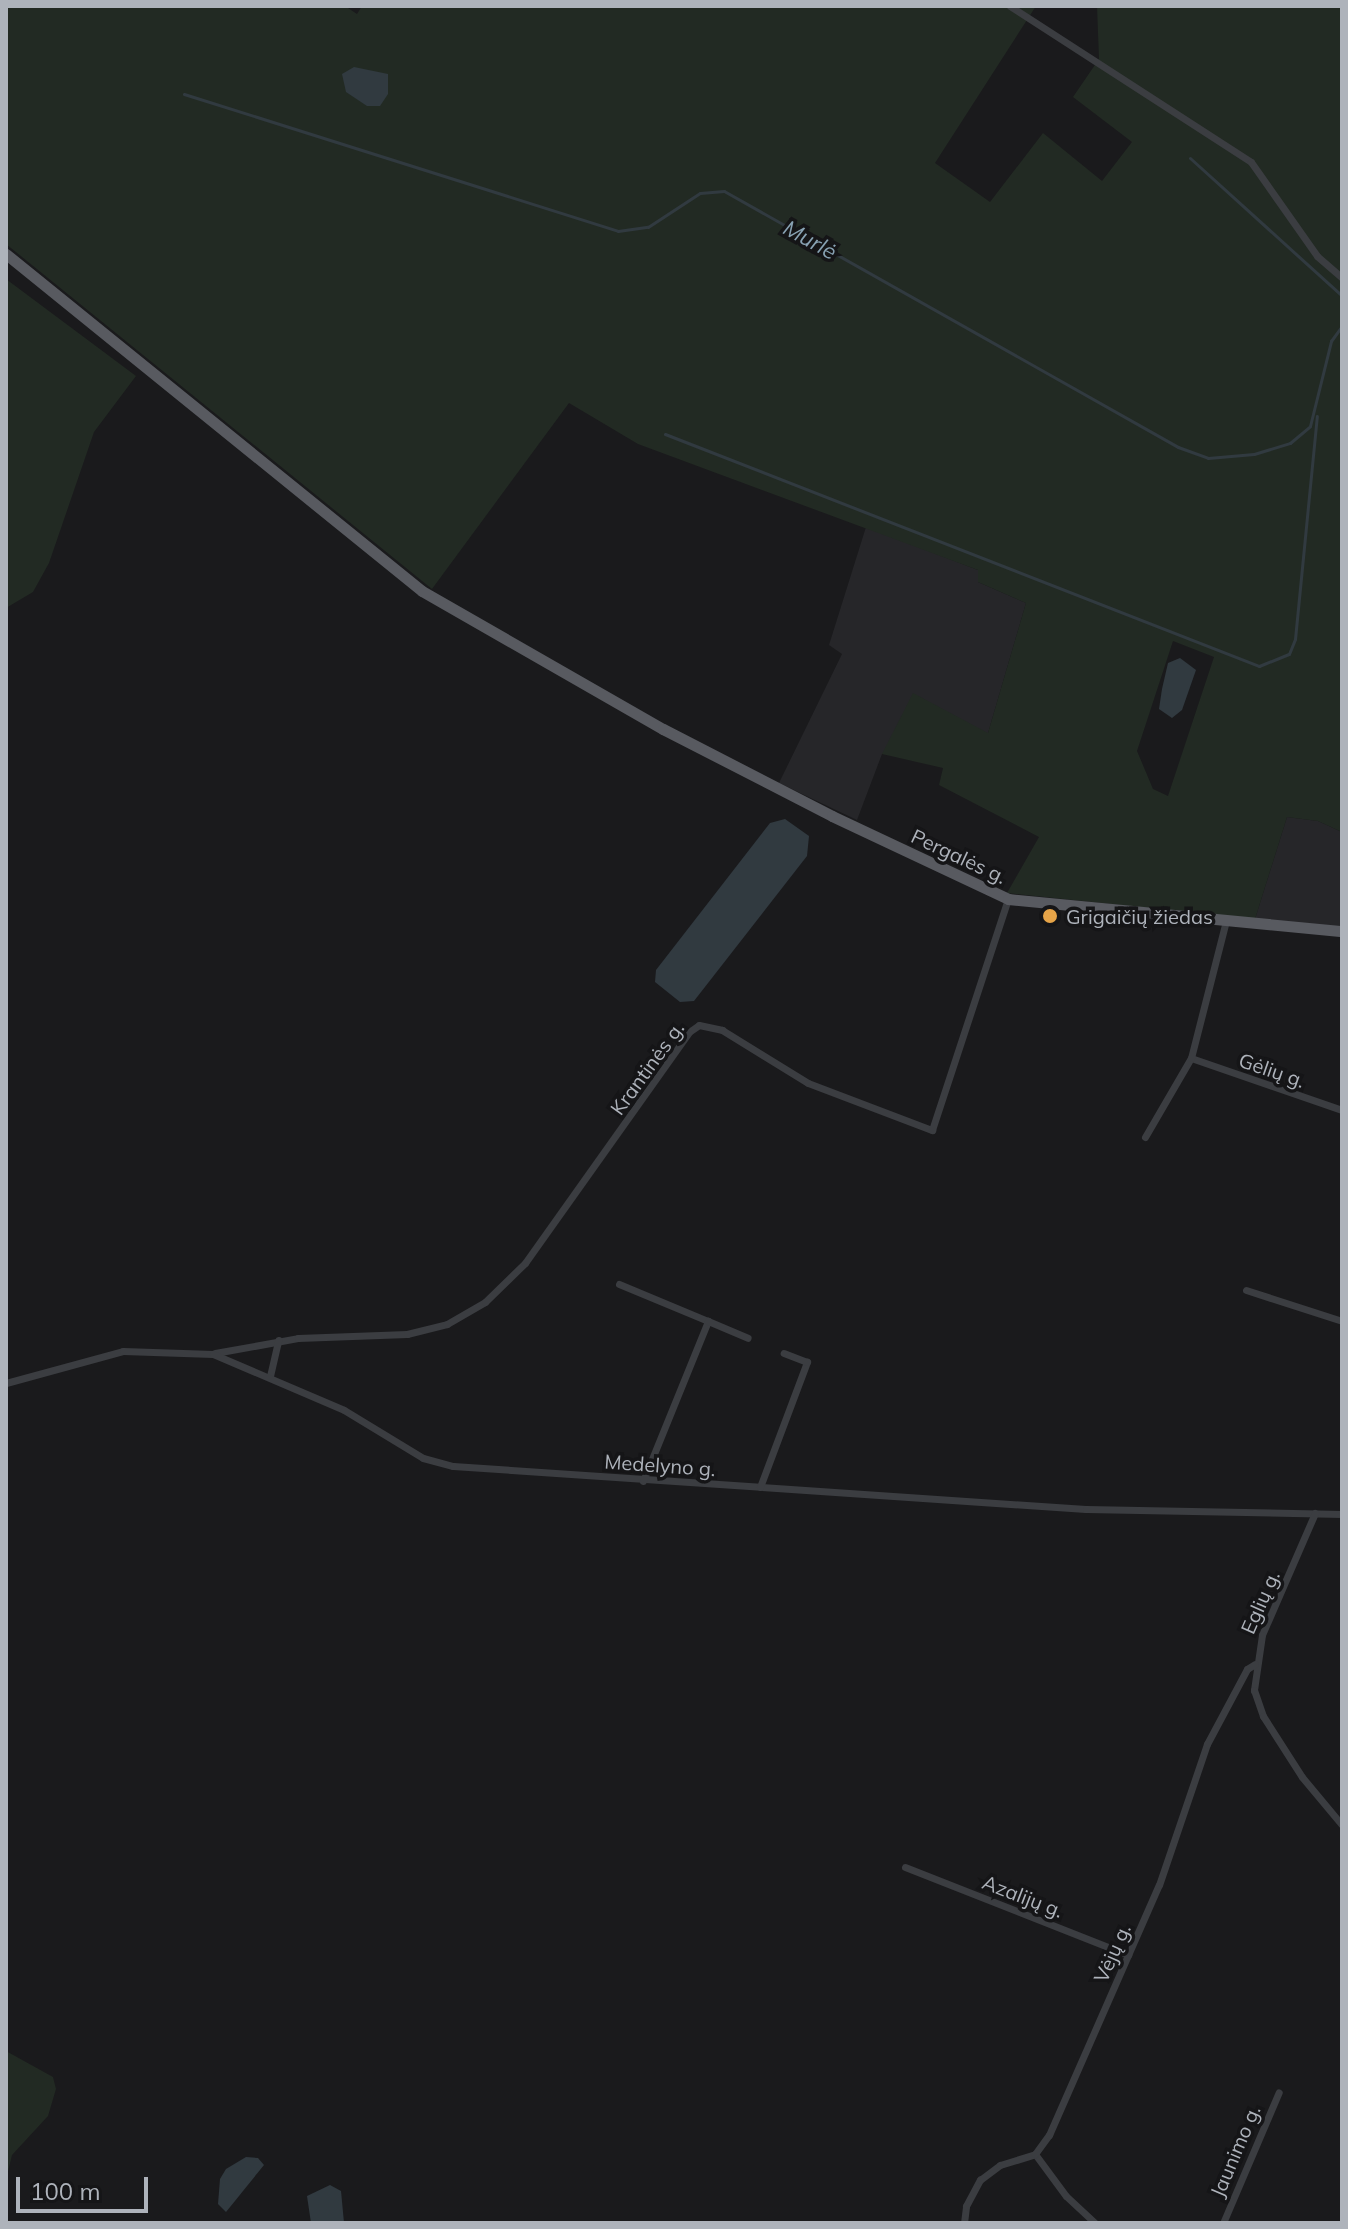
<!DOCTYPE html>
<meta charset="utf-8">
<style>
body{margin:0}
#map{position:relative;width:1348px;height:2229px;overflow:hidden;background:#1a1a1c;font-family:Mulish,sans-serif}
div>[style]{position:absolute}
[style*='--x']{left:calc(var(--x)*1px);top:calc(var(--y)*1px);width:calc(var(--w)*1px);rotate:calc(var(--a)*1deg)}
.built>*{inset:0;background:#262629}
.green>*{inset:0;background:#222a23}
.water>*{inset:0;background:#313a40}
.stream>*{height:3px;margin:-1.5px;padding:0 1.5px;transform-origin:1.5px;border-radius:1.5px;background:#313a40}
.street>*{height:7px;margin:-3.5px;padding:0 3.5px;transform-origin:3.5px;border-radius:3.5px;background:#3b3d41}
.primary>*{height:11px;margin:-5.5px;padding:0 5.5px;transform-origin:5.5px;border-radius:5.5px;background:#585a60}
.dots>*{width:22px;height:22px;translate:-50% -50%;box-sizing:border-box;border:4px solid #151517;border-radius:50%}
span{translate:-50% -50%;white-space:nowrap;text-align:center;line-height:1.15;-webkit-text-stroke:7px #151517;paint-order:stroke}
.street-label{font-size:20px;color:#aeb3bb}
.poi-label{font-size:20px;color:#aeb3bb}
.left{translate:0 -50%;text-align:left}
.water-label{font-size:22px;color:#88a2b3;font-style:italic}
.frame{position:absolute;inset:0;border:8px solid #aeb3bb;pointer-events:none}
.scale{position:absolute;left:16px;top:2177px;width:132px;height:36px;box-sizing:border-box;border:4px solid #aeb3bb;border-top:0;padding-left:10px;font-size:24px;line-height:28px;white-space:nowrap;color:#aeb3bb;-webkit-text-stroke:6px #151517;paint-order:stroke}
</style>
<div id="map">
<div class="built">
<div style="clip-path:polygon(866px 527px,978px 570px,978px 582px,1026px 603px,988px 733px,882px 754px,857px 820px,779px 783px,842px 654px,829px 645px)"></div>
<div style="clip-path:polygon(1287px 817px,1318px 821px,1342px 832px,1342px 927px,1255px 919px)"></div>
</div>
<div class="green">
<div style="clip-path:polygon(evenodd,6px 6px,345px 6px,357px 14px,362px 6px,1036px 6px,935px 163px,990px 202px,1043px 133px,1102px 181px,1132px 142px,1073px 97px,1099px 59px,1097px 6px,1342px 6px,1342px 832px,1318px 821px,1287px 817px,1255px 919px,1007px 893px,1039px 837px,939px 785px,943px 768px,882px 754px,913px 693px,988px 733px,1026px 603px,978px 582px,978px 570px,638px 444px,569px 403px,432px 589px,6px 244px,6px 6px,1173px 641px,1214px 657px,1168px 796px,1153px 789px,1137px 751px,1173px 641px)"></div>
<div style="clip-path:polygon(6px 279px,136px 376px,94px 432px,49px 563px,33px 592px,6px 608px)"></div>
<div style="clip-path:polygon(6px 2051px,53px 2077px,56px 2089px,48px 2116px,12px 2155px,6px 2180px)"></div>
</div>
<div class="water">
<div style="clip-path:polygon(354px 67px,388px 74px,388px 94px,380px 106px,367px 106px,346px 92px,342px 74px)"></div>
<div style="clip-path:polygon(1180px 658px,1196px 670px,1182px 710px,1172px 718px,1159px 709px,1162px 689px,1168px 663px)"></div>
<div style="clip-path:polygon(785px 819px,809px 836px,807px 856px,694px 1001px,680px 1002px,655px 982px,656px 970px,770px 823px)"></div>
<div style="clip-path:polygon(246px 2157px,258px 2158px,264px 2165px,226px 2212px,218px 2204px,220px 2179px,226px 2169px)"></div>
<div style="clip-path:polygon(330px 2185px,341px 2191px,344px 2223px,311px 2223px,307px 2196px)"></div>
</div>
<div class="stream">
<div style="--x:184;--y:94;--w:455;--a:17.5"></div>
<div style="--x:618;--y:231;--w:30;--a:-8"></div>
<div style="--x:648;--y:227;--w:62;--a:-33.2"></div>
<div style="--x:700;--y:193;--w:24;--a:-5"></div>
<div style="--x:724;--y:191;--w:521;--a:29.42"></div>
<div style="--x:1178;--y:447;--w:32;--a:20"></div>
<div style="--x:1208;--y:458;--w:46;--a:-5"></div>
<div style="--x:1254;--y:454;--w:38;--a:-17"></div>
<div style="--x:1290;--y:443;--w:26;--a:-40"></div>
<div style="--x:1310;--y:426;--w:88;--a:-76.1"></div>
<div style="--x:1331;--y:341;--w:19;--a:-54"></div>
<div style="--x:1190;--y:158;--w:205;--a:42.2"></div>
<div style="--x:665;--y:434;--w:638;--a:21.33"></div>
<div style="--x:1259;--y:666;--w:32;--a:-22"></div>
<div style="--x:1289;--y:654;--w:16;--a:-68"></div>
<div style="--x:1295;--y:639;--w:224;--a:-84.4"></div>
</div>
<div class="street">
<div style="--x:1010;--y:6;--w:287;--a:32.9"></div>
<div style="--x:1251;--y:162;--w:115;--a:54.9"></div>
<div style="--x:1317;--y:256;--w:33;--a:41"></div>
<div style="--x:1191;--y:1058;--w:160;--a:19"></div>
<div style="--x:1145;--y:1137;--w:91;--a:-59.8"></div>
<div style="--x:1191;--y:1058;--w:141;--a:-75.7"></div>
<div style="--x:619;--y:1284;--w:96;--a:22.6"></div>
<div style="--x:1246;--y:1290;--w:101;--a:17.9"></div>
<div style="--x:215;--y:1353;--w:84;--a:-10.2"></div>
<div style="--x:298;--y:1338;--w:109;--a:-2.1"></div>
<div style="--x:407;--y:1334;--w:41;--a:-14"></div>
<div style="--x:447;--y:1324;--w:44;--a:-30.1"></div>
<div style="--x:485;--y:1302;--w:56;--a:-44.3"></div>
<div style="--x:525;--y:1263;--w:283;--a:-54.6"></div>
<div style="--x:689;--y:1032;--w:12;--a:-35"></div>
<div style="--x:699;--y:1025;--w:24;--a:12"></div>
<div style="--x:722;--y:1030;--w:101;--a:31.6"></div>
<div style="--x:808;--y:1083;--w:133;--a:20.8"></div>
<div style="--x:932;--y:1130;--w:243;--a:-71.8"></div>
<div style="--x:270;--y:1376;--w:37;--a:-77"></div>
<div style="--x:6;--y:1383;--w:121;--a:-15.3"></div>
<div style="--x:123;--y:1351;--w:90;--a:1.9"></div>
<div style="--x:213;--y:1354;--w:142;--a:23.1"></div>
<div style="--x:344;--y:1410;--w:92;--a:31.3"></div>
<div style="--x:423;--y:1458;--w:31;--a:15"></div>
<div style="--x:453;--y:1466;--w:634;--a:3.89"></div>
<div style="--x:1086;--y:1509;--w:256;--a:1.1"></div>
<div style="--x:643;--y:1481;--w:173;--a:-67.9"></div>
<div style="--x:708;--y:1321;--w:43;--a:23"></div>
<div style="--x:760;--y:1487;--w:134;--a:-69.4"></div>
<div style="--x:807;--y:1362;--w:25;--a:-159"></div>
<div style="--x:1315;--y:1513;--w:133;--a:113.5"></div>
<div style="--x:1262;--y:1635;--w:56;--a:98.3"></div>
<div style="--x:1254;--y:1690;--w:28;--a:71"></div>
<div style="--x:1263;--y:1716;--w:72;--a:57.4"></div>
<div style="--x:1302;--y:1777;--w:62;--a:50.2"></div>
<div style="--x:905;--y:1867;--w:240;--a:21.5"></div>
<div style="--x:1035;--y:2154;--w:52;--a:53.6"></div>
<div style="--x:1066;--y:2196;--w:40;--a:43"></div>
<div style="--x:964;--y:2223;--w:17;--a:-83"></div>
<div style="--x:966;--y:2206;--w:30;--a:-62"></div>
<div style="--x:980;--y:2180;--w:25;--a:-37"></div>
<div style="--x:1000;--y:2165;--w:37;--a:-17"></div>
<div style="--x:1035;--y:2154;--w:24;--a:-54"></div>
<div style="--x:1049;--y:2135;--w:273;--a:-66.3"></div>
<div style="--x:1159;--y:1885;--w:149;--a:-71.2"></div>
<div style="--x:1207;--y:1744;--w:85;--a:-61.9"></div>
<div style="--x:1247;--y:1669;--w:9;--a:-32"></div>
<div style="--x:1223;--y:2223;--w:142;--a:-66.9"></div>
</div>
<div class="primary">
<div style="--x:6;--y:254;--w:535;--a:39.01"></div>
<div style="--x:422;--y:591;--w:278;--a:29.8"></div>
<div style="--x:663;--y:729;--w:190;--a:27.2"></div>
<div style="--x:832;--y:816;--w:195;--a:25.2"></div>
<div style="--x:1008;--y:899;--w:336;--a:5.5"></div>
</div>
<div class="dots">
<div style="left:1050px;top:916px;background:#e6a448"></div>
</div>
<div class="street-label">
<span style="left:959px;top:856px;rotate:25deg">Pergalės g.</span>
<span style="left:647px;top:1068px;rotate:-54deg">Krantinės g.</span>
<span style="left:1272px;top:1070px;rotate:19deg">Gėlių g.</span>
<span style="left:660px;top:1465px;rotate:4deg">Medelyno g.</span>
<span style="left:1260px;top:1602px;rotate:-66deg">Eglių g.</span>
<span style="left:1023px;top:1896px;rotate:21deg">Azalijų g.</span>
<span style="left:1112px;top:1953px;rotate:-66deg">Vėjų g.</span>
<span style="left:1235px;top:2151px;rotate:-67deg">Jaunimo g.</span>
</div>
<div class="poi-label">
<span class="left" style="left:1066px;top:916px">Grigaičių žiedas</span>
</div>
<div class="water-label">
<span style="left:810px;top:240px;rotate:29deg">Murlė</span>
</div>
<div class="frame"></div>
<div class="scale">100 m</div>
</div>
